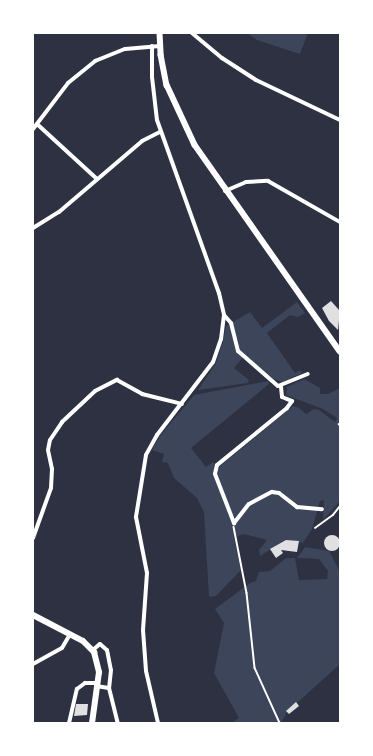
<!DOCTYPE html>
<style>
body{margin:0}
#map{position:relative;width:373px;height:756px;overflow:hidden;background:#2d3142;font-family:"Roboto Condensed",sans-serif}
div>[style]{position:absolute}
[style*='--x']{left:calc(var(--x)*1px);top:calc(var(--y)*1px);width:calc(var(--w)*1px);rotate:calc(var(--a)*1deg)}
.green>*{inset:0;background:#3c4559}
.building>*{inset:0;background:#e0e0e3}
.round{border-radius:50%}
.path>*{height:1.5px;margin:-0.75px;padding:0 0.75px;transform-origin:0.75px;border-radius:0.75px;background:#fff}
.minor>*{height:4px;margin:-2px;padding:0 2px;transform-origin:2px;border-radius:2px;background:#fff}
.tertiary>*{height:5.5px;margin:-2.75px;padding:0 2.75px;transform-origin:2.75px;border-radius:2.75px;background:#fff}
.secondary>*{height:6px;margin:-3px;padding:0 3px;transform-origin:3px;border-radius:3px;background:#fff}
span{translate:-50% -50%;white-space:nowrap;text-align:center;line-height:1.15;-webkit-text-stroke:4px #fff;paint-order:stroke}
.frame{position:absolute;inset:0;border:34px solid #fff;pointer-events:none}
</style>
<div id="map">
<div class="green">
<div style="clip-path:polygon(247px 33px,308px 33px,300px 54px,257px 40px)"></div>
<div style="clip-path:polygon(297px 302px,305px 313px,298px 317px,290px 315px,267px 333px,295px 373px,300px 370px,302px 373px,282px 382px,274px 379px,245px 355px,234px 368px,249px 380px,248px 383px,198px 390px,216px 363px,223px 342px,226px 326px,250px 312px,262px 328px)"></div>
<div style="clip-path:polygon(304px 379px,320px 388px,320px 394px,328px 394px,340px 388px,340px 501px,323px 520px,324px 500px,320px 501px,312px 529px,303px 543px,286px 540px,260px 556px,259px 550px,267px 540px,244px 534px,234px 537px,241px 570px,216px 596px,209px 597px,204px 512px,197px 498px,174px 478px,168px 463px,162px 462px,164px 454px,152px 450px,160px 436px,194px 395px,268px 381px,269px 384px,191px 448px,206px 467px,213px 462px,218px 468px,293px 406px,299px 408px,306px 414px,314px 409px,319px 410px,335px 422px,337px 418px,323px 409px,286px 395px,287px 387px)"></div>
<div style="clip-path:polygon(305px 547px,329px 551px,340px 572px,340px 664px,287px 712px,281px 723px,231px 723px,239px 718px,214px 673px,224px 623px,215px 609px,250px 583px,256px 581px,259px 572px,270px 571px,286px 558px,295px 558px,299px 580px,327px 579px,328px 571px,319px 559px,297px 558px)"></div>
</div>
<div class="building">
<div style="clip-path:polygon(331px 301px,340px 311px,338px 330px,329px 321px,322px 308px)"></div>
<div class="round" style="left:324px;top:535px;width:16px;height:16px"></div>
<div style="clip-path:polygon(286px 540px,299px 541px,297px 552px,281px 550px,283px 553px,276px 558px,270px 549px)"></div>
<div style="clip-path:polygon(296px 702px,299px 706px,289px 714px,286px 711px)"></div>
<div style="clip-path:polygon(76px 704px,88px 704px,87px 715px,74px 716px)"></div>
</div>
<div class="path">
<div style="--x:339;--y:424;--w:1;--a:45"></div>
<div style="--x:234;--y:527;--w:67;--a:78.9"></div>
<div style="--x:247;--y:593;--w:75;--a:83.9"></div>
<div style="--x:255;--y:668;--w:60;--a:65.6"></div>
<div style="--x:315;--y:528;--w:22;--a:-36"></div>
<div style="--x:333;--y:515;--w:11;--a:-52"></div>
</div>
<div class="minor">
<div style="--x:192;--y:33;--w:39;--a:40"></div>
<div style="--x:222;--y:58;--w:40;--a:32.9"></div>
<div style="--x:256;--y:80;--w:93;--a:25.5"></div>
<div style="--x:152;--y:46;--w:31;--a:90"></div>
<div style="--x:152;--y:77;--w:43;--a:83.4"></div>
<div style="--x:157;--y:120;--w:184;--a:70.3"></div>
<div style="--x:219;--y:293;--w:23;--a:77"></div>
<div style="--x:224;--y:315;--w:24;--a:97"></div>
<div style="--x:221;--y:339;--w:24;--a:109"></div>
<div style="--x:213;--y:362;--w:92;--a:127.5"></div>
<div style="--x:157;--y:435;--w:23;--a:119"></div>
<div style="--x:146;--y:455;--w:63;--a:99.2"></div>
<div style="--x:136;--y:517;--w:57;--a:78.9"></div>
<div style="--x:147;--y:573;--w:57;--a:94"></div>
<div style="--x:143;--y:630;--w:41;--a:85.8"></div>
<div style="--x:146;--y:671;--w:53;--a:77"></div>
<div style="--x:37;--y:124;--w:81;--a:42.5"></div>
<div style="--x:33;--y:129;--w:58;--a:-52.7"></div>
<div style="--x:68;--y:83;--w:35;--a:-39"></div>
<div style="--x:95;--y:61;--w:32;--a:-22"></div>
<div style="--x:125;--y:49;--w:35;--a:-5"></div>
<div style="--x:225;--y:191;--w:23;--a:-23"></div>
<div style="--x:246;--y:182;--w:22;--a:-3"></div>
<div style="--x:268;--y:181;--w:83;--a:29.7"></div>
<div style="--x:33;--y:228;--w:31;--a:-32"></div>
<div style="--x:59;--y:212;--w:109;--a:-40.5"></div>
<div style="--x:142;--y:141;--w:20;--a:-27"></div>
<div style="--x:224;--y:315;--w:11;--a:49"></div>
<div style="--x:231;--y:323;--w:29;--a:76"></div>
<div style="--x:238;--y:351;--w:53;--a:41.2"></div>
<div style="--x:278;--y:386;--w:32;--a:-22"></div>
<div style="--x:281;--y:387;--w:10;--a:84"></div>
<div style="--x:282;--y:397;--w:11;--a:22"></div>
<div style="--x:292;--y:401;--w:9;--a:126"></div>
<div style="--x:287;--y:408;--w:90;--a:140.8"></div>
<div style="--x:217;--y:465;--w:9;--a:103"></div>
<div style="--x:215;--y:474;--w:53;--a:68.8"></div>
<div style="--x:234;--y:523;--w:24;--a:-52"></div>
<div style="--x:249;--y:504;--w:26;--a:-28"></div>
<div style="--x:272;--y:492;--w:7;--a:8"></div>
<div style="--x:279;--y:493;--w:23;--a:38"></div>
<div style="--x:297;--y:507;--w:25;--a:5"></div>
<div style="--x:33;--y:538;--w:53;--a:-70.2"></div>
<div style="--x:51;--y:488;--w:19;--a:-87"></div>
<div style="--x:52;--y:469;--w:19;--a:-102"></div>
<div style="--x:48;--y:450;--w:10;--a:-79"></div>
<div style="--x:50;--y:440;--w:22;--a:-56"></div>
<div style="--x:62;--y:422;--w:45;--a:-43.2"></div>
<div style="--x:95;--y:391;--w:25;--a:-27"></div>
<div style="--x:117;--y:380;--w:29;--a:29"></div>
<div style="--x:142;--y:394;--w:41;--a:14"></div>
<div style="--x:93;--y:650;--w:9;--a:-41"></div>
<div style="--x:100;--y:644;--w:9;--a:41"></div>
<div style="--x:107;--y:650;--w:20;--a:79"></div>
<div style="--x:111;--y:670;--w:18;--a:96"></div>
<div style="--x:33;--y:664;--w:33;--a:-29"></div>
<div style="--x:62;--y:648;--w:16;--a:-60"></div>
<div style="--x:96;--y:686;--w:13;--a:9"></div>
<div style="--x:109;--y:688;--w:36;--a:76"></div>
<div style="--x:69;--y:723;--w:35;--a:-77"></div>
<div style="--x:77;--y:689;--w:10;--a:-37"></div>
<div style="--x:85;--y:683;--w:12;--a:0"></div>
</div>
<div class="tertiary">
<div style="--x:160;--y:33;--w:22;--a:87"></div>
<div style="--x:161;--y:55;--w:31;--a:79"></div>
<div style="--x:167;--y:85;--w:66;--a:65"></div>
<div style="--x:195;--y:145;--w:252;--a:54.9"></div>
</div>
<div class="secondary">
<div style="--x:33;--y:615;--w:56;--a:27.5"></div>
<div style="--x:83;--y:641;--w:16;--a:45"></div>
<div style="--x:94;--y:652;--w:21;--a:76"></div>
<div style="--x:99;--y:672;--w:51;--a:97.8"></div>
</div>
<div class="frame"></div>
</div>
